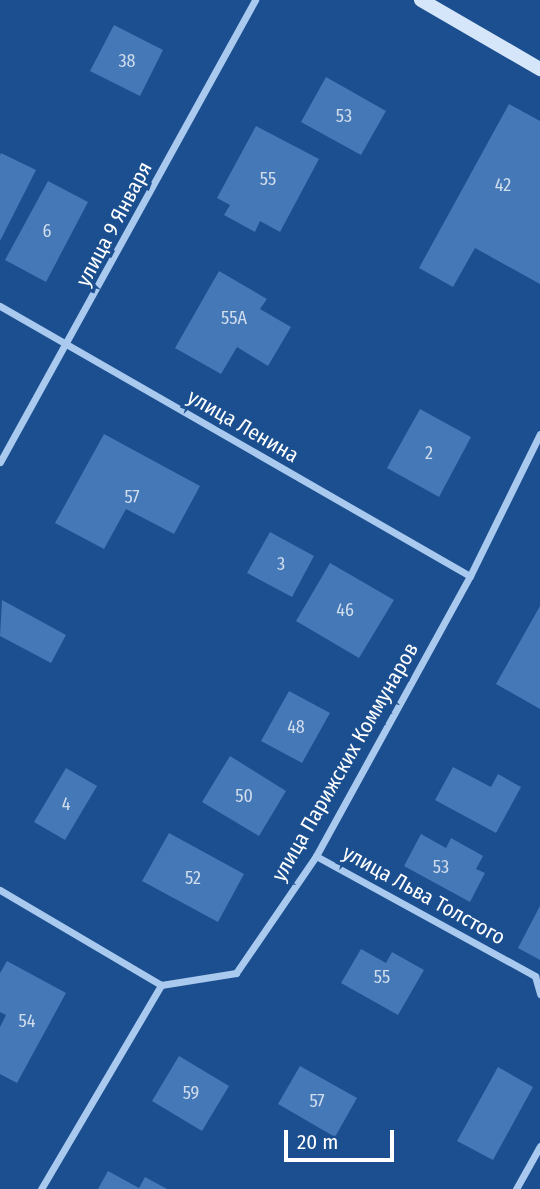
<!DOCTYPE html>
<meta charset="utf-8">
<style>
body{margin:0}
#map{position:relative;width:540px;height:1189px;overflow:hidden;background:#1b4f8f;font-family:"Fira Sans Condensed",sans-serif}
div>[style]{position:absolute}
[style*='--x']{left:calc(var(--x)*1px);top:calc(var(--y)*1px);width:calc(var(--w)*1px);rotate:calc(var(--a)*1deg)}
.building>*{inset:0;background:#4478b7}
.street>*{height:7px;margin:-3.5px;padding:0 3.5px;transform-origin:3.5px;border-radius:3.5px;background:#a9c9ee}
.secondary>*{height:14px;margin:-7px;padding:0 7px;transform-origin:7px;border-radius:7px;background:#d6e6fa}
span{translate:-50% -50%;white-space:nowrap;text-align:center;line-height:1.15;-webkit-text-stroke:7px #1b4f8f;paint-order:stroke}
.number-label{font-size:18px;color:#d0dded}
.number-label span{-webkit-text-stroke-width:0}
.street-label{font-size:21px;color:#fff}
.scale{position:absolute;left:284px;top:1130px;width:110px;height:32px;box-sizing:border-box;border:4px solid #fff;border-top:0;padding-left:9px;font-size:21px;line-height:24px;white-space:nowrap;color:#fff;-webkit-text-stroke:5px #1b4f8f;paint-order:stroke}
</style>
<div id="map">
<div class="building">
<div style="clip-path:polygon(114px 25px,163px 50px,140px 96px,90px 71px)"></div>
<div style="clip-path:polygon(326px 77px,386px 111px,361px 155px,301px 122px)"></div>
<div style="clip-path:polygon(509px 104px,540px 121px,540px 284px,475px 248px,453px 287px,419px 268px)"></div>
<div style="clip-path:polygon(256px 126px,319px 159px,280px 232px,260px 221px,255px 232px,224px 215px,230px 205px,217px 198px)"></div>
<div style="clip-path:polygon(1px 153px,36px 170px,0 241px,0 155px)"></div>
<div style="clip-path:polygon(48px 181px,88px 202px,46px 282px,5px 260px)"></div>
<div style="clip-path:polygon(219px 271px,267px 299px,260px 309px,291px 327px,268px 366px,237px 347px,221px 374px,175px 348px)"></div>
<div style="clip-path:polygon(420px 409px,471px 437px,439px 497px,387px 468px)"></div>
<div style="clip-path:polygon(104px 434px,200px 486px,174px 534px,126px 509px,104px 549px,55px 523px)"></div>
<div style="clip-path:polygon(270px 532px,314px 556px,292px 597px,247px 573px)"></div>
<div style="clip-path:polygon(330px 563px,394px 600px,359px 658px,296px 621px)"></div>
<div style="clip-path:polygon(2px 600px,66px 635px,51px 663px,0 636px)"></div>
<div style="clip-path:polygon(540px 606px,540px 709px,496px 684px)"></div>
<div style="clip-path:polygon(289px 691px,330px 713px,302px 763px,261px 741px)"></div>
<div style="clip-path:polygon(230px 756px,286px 791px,259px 836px,202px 802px)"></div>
<div style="clip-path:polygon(453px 767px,491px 787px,498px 774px,521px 787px,496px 833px,435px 800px)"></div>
<div style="clip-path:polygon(66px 768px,97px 786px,65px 840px,34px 822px)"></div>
<div style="clip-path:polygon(169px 833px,244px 874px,218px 922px,142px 881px)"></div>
<div style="clip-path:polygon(421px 834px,446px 848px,451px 838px,483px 856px,476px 869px,485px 873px,470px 902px,404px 866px)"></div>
<div style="clip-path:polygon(540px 906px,540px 960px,518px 948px)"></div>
<div style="clip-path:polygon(361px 949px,386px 963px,392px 952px,424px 970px,398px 1015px,341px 983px)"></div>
<div style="clip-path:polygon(7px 961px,66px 993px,17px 1083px,0 1074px,0 1027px,6px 1015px,0 1012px,0 973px)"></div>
<div style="clip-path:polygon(179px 1056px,229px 1086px,202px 1131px,152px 1101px)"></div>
<div style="clip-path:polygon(300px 1066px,357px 1098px,335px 1137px,278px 1104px)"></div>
<div style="clip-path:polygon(498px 1067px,533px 1087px,493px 1160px,457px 1141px)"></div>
<div style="clip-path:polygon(108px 1171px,139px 1188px,145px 1177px,167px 1189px,98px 1189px)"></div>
</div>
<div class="street">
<div style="--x:0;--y:306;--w:542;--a:29.88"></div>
<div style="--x:0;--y:462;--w:528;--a:-61.1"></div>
<div style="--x:316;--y:856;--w:250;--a:28.7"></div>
<div style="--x:535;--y:976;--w:19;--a:74"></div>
<div style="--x:0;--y:890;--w:187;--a:30.5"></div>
<div style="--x:41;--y:1189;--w:237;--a:-59.5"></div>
<div style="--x:161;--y:985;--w:76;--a:-9.1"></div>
<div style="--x:236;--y:973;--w:142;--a:-55.6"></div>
<div style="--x:316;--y:856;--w:320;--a:-61.2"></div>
<div style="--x:470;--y:576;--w:158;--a:-63.8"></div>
<div style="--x:516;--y:1189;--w:49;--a:-60.8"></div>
</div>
<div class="secondary">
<div style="--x:421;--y:0;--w:138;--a:30.1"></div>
</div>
<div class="number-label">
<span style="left:127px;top:61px">38</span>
<span style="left:344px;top:116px">53</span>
<span style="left:268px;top:179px">55</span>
<span style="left:503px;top:185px">42</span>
<span style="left:47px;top:231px">6</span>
<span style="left:234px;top:318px">55А</span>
<span style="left:429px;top:453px">2</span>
<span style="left:132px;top:497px">57</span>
<span style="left:281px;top:564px">3</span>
<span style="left:345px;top:610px">46</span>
<span style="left:296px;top:727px">48</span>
<span style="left:244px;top:796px">50</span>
<span style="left:66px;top:804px">4</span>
<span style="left:441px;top:867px">53</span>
<span style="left:193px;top:878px">52</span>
<span style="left:382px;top:977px">55</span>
<span style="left:27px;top:1021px">54</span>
<span style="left:191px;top:1093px">59</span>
<span style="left:317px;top:1101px">57</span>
</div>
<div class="street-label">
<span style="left:114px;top:224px;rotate:-62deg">улица 9 Января</span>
<span style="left:243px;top:426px;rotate:30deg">улица Ленина</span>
<span style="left:345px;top:762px;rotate:-60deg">улица Парижских Коммунаров</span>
<span style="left:424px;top:895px;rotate:29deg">улица Льва Толстого</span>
</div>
<div class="scale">20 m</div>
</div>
